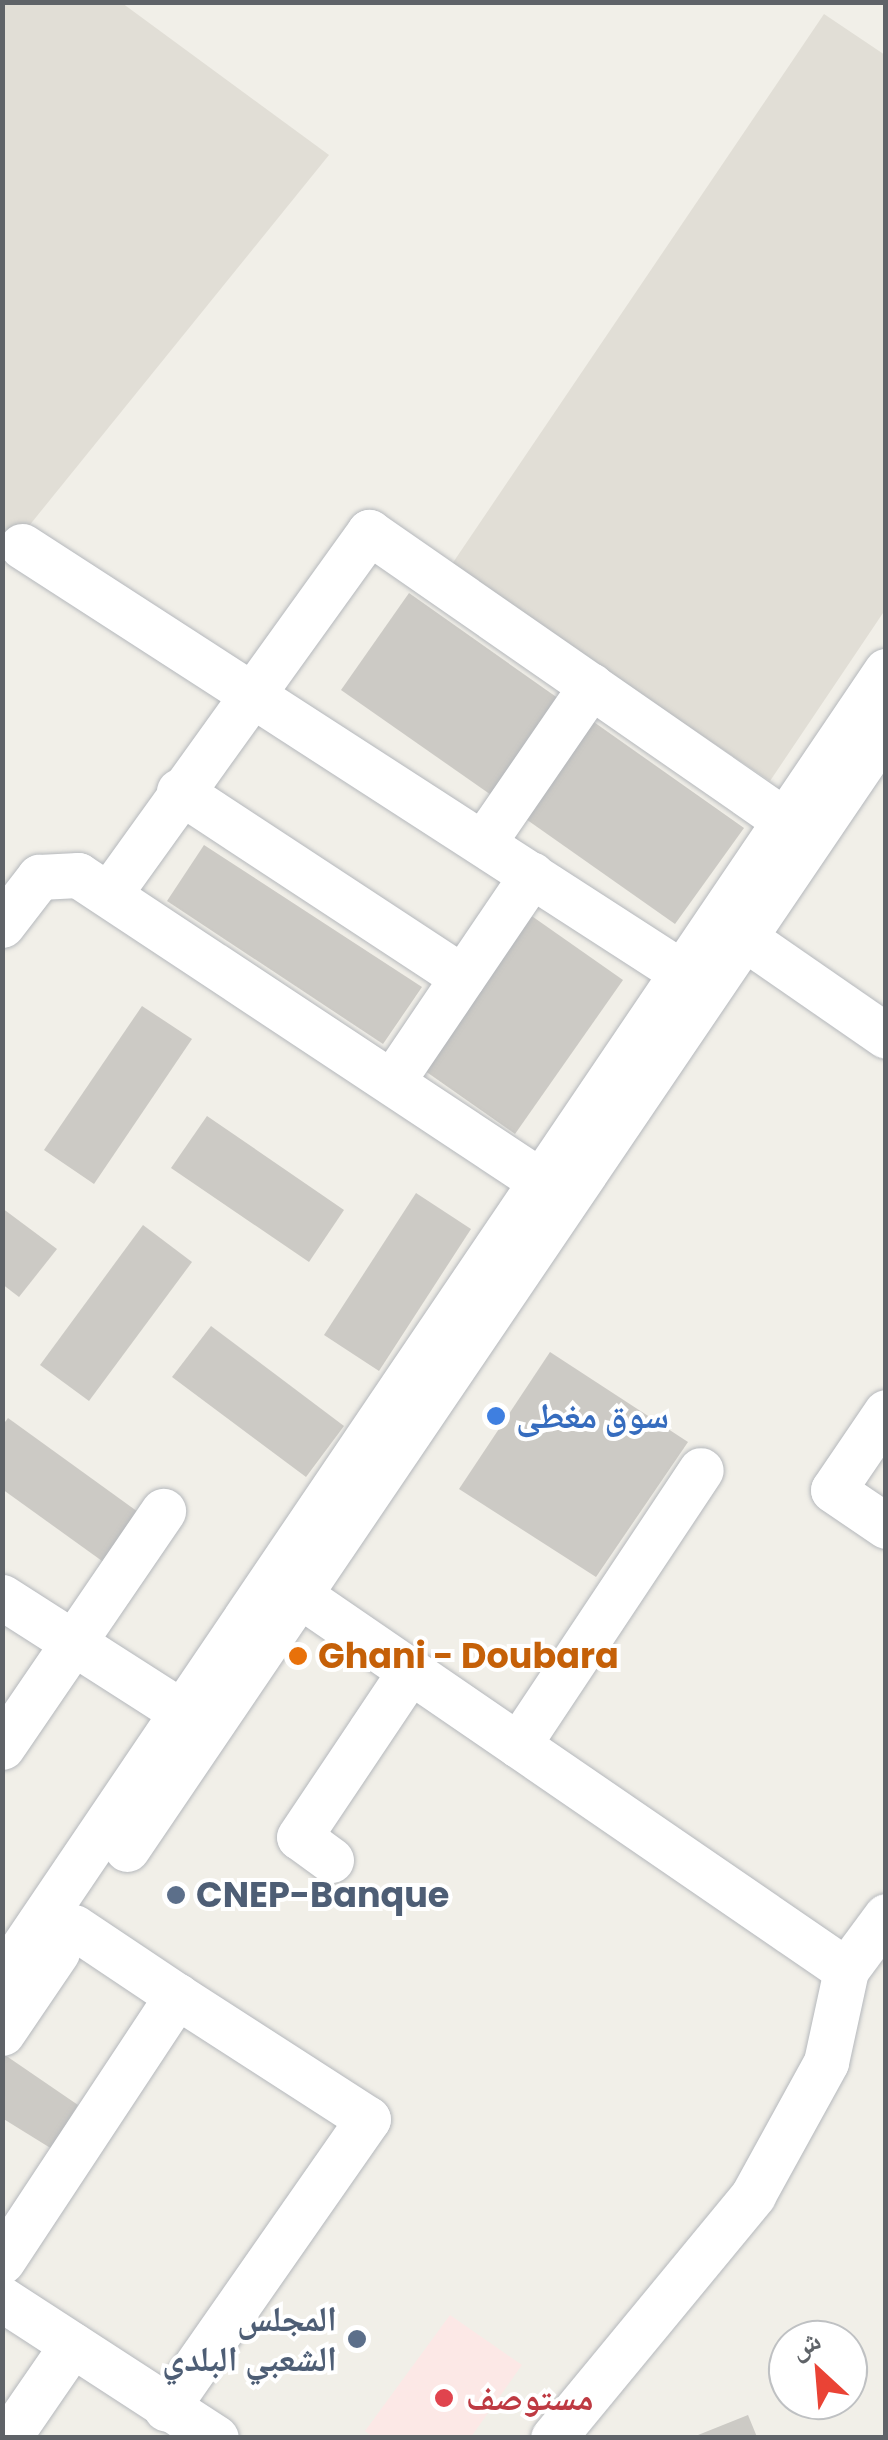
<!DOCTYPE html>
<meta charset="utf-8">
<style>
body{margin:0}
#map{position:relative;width:888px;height:2440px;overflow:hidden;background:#f1efe8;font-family:Poppins,"Noto Naskh Arabic",sans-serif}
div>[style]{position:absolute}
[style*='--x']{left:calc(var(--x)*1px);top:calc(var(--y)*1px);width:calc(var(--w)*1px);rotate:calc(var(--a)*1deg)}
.education>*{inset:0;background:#e1ded6}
.medical>*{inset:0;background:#fce8e6}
.building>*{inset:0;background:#cccac5}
.roads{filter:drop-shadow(0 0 2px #b5b8bc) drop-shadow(0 0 2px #b5b8bc)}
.minor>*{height:45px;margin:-22.5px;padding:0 22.5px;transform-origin:22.5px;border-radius:22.5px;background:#fff}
.dots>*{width:28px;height:28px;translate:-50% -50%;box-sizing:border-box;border:5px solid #fff;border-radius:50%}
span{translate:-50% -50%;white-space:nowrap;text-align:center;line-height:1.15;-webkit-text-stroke:8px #fff;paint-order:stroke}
.shop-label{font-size:35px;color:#366cbe;font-weight:700}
.left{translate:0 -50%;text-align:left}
.food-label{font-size:35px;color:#c56008;font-weight:700}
.service-label{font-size:35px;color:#4e5e75;font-weight:700}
.right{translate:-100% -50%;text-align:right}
.health-label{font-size:35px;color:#be3a42;font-weight:700}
.frame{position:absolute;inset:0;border:5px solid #5f6368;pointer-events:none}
.north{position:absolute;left:768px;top:2320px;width:100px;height:100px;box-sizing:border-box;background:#fff;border:2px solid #bfc1c3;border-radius:50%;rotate:334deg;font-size:28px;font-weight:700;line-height:40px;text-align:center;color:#5f6368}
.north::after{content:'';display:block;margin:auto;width:35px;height:45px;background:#ea4335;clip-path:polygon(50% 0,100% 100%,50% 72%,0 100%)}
</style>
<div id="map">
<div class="education">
<div style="clip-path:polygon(3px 3px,122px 3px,329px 155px,3px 558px)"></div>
<div style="clip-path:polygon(824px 14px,885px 55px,885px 610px,770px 781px,450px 567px)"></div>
</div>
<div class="medical">
<div style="clip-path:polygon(450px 2315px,522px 2365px,471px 2437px,373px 2437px,365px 2431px)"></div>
</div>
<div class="building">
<div style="clip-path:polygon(409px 593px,562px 701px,494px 797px,341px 690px)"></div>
<div style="clip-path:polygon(591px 720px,744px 828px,675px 924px,523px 817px)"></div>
<div style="clip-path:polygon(204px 845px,422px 987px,383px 1044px,167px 901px)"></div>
<div style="clip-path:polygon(526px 912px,623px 980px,515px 1134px,418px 1066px)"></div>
<div style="clip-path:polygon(142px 1006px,192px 1039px,94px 1184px,44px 1150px)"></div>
<div style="clip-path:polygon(207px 1116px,344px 1210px,309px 1262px,171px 1168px)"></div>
<div style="clip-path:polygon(416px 1193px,471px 1229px,379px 1371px,324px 1335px)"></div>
<div style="clip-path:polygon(2px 1208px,57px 1249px,19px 1297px,2px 1284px)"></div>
<div style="clip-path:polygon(143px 1225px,192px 1262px,89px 1401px,40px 1365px)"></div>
<div style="clip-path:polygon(211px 1326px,344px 1426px,306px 1477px,172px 1377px)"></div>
<div style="clip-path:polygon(550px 1352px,688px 1442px,596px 1577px,459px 1489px)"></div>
<div style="clip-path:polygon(8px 1418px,145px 1517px,109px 1566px,2px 1489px,2px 1426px)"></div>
<div style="clip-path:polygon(2px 2053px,78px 2105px,52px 2149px,2px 2118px)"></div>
<div style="clip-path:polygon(748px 2415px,757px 2437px,693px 2437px)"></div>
</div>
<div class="roads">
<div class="minor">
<div style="--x:22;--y:546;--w:785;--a:32.88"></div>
<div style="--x:179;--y:791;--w:339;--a:33.3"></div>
<div style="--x:483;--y:843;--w:191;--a:-55.5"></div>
<div style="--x:109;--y:894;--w:446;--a:-54.3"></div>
<div style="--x:369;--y:532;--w:505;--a:34.76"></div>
<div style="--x:723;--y:923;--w:198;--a:34.7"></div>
<div style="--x:2;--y:925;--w:61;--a:-52.4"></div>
<div style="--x:39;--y:877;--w:39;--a:-3"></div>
<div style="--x:78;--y:875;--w:582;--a:33.5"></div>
<div style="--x:393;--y:1080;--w:248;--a:-55.9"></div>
<div style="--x:886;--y:1412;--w:94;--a:124.2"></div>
<div style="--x:833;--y:1490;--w:64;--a:34.2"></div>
<div style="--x:301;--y:1596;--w:661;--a:34.46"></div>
<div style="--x:2;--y:1597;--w:243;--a:32.6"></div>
<div style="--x:518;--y:1745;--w:330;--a:-56.4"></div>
<div style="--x:2;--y:1747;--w:286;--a:-55.7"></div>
<div style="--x:127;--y:1849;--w:1354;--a:-55.9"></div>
<div style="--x:331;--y:1860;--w:39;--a:-144"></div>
<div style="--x:299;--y:1837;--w:200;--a:-56.2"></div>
<div style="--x:74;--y:1927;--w:124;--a:33.8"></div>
<div style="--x:2;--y:1978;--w:1578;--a:-55.93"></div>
<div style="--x:2;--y:2033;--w:98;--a:-55.8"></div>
<div style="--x:2;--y:2261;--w:318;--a:-56.6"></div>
<div style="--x:177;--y:1996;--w:227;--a:32.8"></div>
<div style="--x:368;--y:2119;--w:353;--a:124.9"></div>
<div style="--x:2;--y:2299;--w:255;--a:33"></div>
<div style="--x:8;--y:2438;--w:113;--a:-55.5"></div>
<div style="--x:553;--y:2438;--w:315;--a:-50.5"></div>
<div style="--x:753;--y:2195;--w:152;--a:-61.2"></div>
<div style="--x:826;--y:2062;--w:94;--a:-77.7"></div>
<div style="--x:846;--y:1970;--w:67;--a:-53.5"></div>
</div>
</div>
<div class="dots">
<div style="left:496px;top:1416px;background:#3f7fe0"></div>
<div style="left:298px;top:1656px;background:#e8710a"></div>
<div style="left:176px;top:1895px;background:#5c6f8a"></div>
<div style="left:357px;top:2339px;background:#5c6f8a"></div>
<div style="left:444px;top:2398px;background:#e0444e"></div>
</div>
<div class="shop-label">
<span class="left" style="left:516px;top:1416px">سوق مغطى</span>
</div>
<div class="food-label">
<span class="left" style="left:318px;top:1656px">Ghani - Doubara</span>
</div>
<div class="service-label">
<span class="left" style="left:196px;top:1895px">CNEP-Banque</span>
<span class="right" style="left:337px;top:2339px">المجلس<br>الشعبي البلدي</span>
</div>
<div class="health-label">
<span class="left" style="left:466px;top:2398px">مستوصف</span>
</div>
<div class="frame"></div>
<div class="north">ش</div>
</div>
